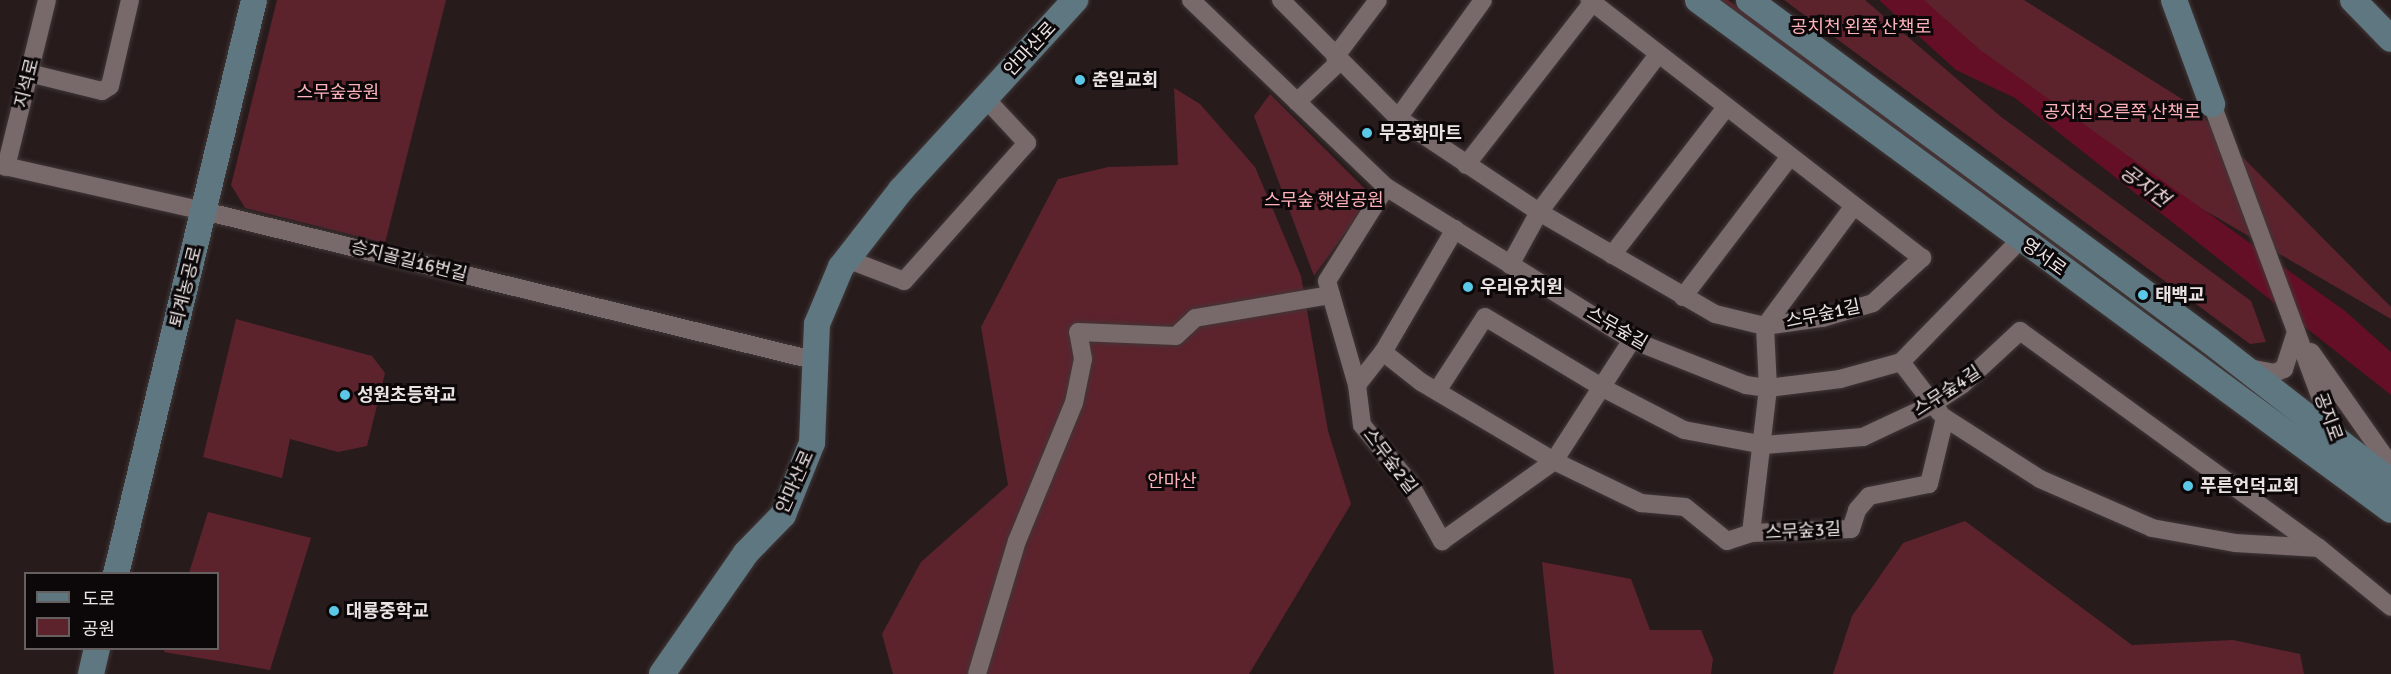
<!DOCTYPE html>
<meta charset="utf-8">
<style>
body{margin:0}
#map{position:relative;width:2391px;height:674px;overflow:hidden;background:#271b1c;font-family:Signika,"Noto Sans KR",sans-serif}
div>[style]{position:absolute}
[style*='--x']{left:calc(var(--x)*1px);top:calc(var(--y)*1px);width:calc(var(--w)*1px);rotate:calc(var(--a)*1deg)}
.green>*{inset:0;background:#5c232d}
.water>*{inset:0;background:#650f26}
.roads{filter:drop-shadow(0 0 2px #403737) drop-shadow(0 0 2px #403737)}
.street>*{height:18px;margin:-9px;padding:0 9px;transform-origin:9px;border-radius:9px;background:#78696a}
.secondary>*{height:26px;margin:-13px;padding:0 13px;transform-origin:13px;border-radius:13px;background:#5f7781}
.dots>*{width:16px;height:16px;translate:-50% -50%;box-sizing:border-box;border:3px solid #0c0708;border-radius:50%}
span{translate:-50% -50%;white-space:nowrap;text-align:center;line-height:1.15;-webkit-text-stroke:6px #0c0708;paint-order:stroke}
.park-label{font-size:18px;color:#ffb2bb}
.street-label{font-size:18px;color:#ebe3e3}
.poi-label{font-size:18px;color:#ebe3e3;font-weight:700}
.left{translate:0 -50%;text-align:left}
.water-label{font-size:20px;color:#f1d7d9;font-style:italic}
.legend{position:absolute;left:24px;top:572px;width:195px;height:78px;box-sizing:border-box;background:#0c0708;border:2px solid #655f60;margin:0;padding:8px 10px;list-style:none;font-size:18px;color:#ebe3e3}
.legend li{display:flex;align-items:center;gap:12px;height:30px}
.legend b{width:30px;border:2px solid #655f60}
</style>
<div id="map">
<div class="green">
<div style="clip-path:polygon(277px 0,446px 0,385px 243px,245px 208px,231px 185px)"></div>
<div style="clip-path:polygon(1714px 0,1728px 0,2080px 260px,2085px 269px,2080px 270px)"></div>
<div style="clip-path:polygon(1784px 0,1865px 0,2000px 116px,2251px 301px,2266px 342px,2250px 344px)"></div>
<div style="clip-path:polygon(1901px 0,2024px 0,2190px 104px,2391px 307px,2391px 319px,2096px 147px)"></div>
<div style="clip-path:polygon(1174px 88px,1200px 104px,1255px 167px,1301px 276px,1328px 431px,1351px 504px,1249px 674px,893px 674px,882px 634px,921px 562px,1008px 485px,981px 327px,1058px 179px,1108px 167px,1178px 165px)"></div>
<div style="clip-path:polygon(1270px 94px,1372px 196px,1314px 276px,1254px 116px)"></div>
<div style="clip-path:polygon(236px 319px,372px 356px,385px 373px,367px 446px,338px 452px,290px 439px,282px 478px,203px 457px)"></div>
<div style="clip-path:polygon(208px 512px,311px 538px,270px 670px,164px 652px,165px 649px,218px 648px,218px 574px,189px 573px)"></div>
<div style="clip-path:polygon(1965px 521px,2132px 645px,2233px 640px,2300px 654px,2304px 674px,1833px 674px,1852px 616px,1903px 543px)"></div>
<div style="clip-path:polygon(1542px 562px,1631px 579px,1650px 630px,1701px 630px,1713px 659px,1711px 674px,1554px 674px)"></div>
</div>
<div class="water">
<div style="clip-path:polygon(1879px 0,1924px 0,1979px 49px,2345px 311px,2391px 352px,2391px 395px,2015px 98px,1956px 70px)"></div>
</div>
<div class="roads">
<div class="street">
<div style="--x:1191;--y:0;--w:270;--a:43.8"></div>
<div style="--x:1386;--y:187;--w:290;--a:31.9"></div>
<div style="--x:1632;--y:340;--w:123;--a:21.5"></div>
<div style="--x:1746;--y:385;--w:22;--a:8"></div>
<div style="--x:1768;--y:388;--w:73;--a:-7.1"></div>
<div style="--x:1840;--y:379;--w:63;--a:-15.6"></div>
<div style="--x:1901;--y:362;--w:170;--a:-45.7"></div>
<div style="--x:1281;--y:0;--w:166;--a:45.2"></div>
<div style="--x:1398;--y:118;--w:169;--a:33.7"></div>
<div style="--x:1539;--y:212;--w:203;--a:30.1"></div>
<div style="--x:1715;--y:314;--w:51;--a:13.5"></div>
<div style="--x:1765;--y:326;--w:58;--a:-8"></div>
<div style="--x:1822;--y:318;--w:53;--a:-16.4"></div>
<div style="--x:1873;--y:303;--w:67;--a:-42.6"></div>
<div style="--x:1922;--y:258;--w:421;--a:-142.2"></div>
<div style="--x:1335;--y:57;--w:71;--a:-53"></div>
<div style="--x:29;--y:73;--w:75;--a:13.9"></div>
<div style="--x:102;--y:91;--w:9;--a:-32"></div>
<div style="--x:110;--y:86;--w:88;--a:-76.9"></div>
<div style="--x:1297;--y:102;--w:59;--a:-43.6"></div>
<div style="--x:2212;--y:104;--w:357;--a:69.7"></div>
<div style="--x:1398;--y:118;--w:145;--a:-54.2"></div>
<div style="--x:0;--y:165;--w:209;--a:12.7"></div>
<div style="--x:204;--y:211;--w:631;--a:13.75"></div>
<div style="--x:1466;--y:165;--w:205;--a:-52.1"></div>
<div style="--x:6;--y:167;--w:172;--a:-76.2"></div>
<div style="--x:1386;--y:187;--w:111;--a:122.1"></div>
<div style="--x:1327;--y:281;--w:108;--a:73.9"></div>
<div style="--x:1357;--y:385;--w:40;--a:82.9"></div>
<div style="--x:1362;--y:425;--w:74;--a:50.5"></div>
<div style="--x:1409;--y:482;--w:68;--a:60.8"></div>
<div style="--x:1442;--y:541;--w:138;--a:-35.5"></div>
<div style="--x:1554;--y:461;--w:144;--a:-57.2"></div>
<div style="--x:1455;--y:229;--w:143;--a:120.3"></div>
<div style="--x:1383;--y:352;--w:48;--a:38.3"></div>
<div style="--x:1421;--y:382;--w:155;--a:30.7"></div>
<div style="--x:1554;--y:461;--w:97;--a:25.8"></div>
<div style="--x:1641;--y:503;--w:44;--a:5.2"></div>
<div style="--x:1685;--y:507;--w:54;--a:39"></div>
<div style="--x:1727;--y:541;--w:25;--a:-18"></div>
<div style="--x:1751;--y:533;--w:100;--a:-2.3"></div>
<div style="--x:1851;--y:529;--w:20;--a:-72"></div>
<div style="--x:1857;--y:510;--w:18;--a:-49"></div>
<div style="--x:1869;--y:496;--w:61;--a:-11.3"></div>
<div style="--x:1929;--y:484;--w:68;--a:-76.4"></div>
<div style="--x:1945;--y:418;--w:113;--a:32.7"></div>
<div style="--x:2040;--y:479;--w:122;--a:23.6"></div>
<div style="--x:2152;--y:528;--w:84;--a:10.2"></div>
<div style="--x:2235;--y:543;--w:84;--a:3.4"></div>
<div style="--x:1612;--y:255;--w:185;--a:-52.3"></div>
<div style="--x:847;--y:259;--w:61;--a:21.1"></div>
<div style="--x:904;--y:281;--w:185;--a:-48.3"></div>
<div style="--x:1027;--y:143;--w:62;--a:-133"></div>
<div style="--x:1510;--y:265;--w:60;--a:-61.3"></div>
<div style="--x:1539;--y:212;--w:196;--a:-52.9"></div>
<div style="--x:1683;--y:297;--w:175;--a:-52.7"></div>
<div style="--x:2311;--y:352;--w:139;--a:54.9"></div>
<div style="--x:1901;--y:362;--w:64;--a:52.6"></div>
<div style="--x:2249;--y:368;--w:25;--a:11"></div>
<div style="--x:2274;--y:373;--w:11;--a:-22"></div>
<div style="--x:2284;--y:369;--w:39;--a:-72"></div>
<div style="--x:1357;--y:385;--w:42;--a:-51.8"></div>
<div style="--x:1437;--y:391;--w:88;--a:-57"></div>
<div style="--x:1485;--y:317;--w:138;--a:31"></div>
<div style="--x:1603;--y:388;--w:91;--a:27.4"></div>
<div style="--x:1684;--y:430;--w:81;--a:10.6"></div>
<div style="--x:1764;--y:445;--w:99;--a:-4.6"></div>
<div style="--x:1863;--y:437;--w:75;--a:-25.2"></div>
<div style="--x:1931;--y:405;--w:38;--a:-33"></div>
<div style="--x:1963;--y:384;--w:78;--a:-42.9"></div>
<div style="--x:2020;--y:331;--w:369;--a:36"></div>
<div style="--x:2319;--y:548;--w:93;--a:39.3"></div>
<div style="--x:1751;--y:533;--w:146;--a:-83.3"></div>
<div style="--x:1768;--y:388;--w:62;--a:-92.8"></div>
<div style="--x:1765;--y:326;--w:148;--a:-53.5"></div>
<div style="--x:977;--y:674;--w:139;--a:-73.3"></div>
<div style="--x:1017;--y:541;--w:149;--a:-67.6"></div>
<div style="--x:1074;--y:403;--w:45;--a:-78.4"></div>
<div style="--x:1083;--y:359;--w:27;--a:-100"></div>
<div style="--x:1078;--y:332;--w:98;--a:2.3"></div>
<div style="--x:1176;--y:336;--w:26;--a:-43"></div>
<div style="--x:1195;--y:318;--w:138;--a:-9.6"></div>
</div>
<div class="secondary">
<div style="--x:1698;--y:0;--w:860;--a:36.35"></div>
<div style="--x:1749;--y:0;--w:573;--a:36.49"></div>
<div style="--x:2210;--y:341;--w:229;--a:37.9"></div>
<div style="--x:2174;--y:0;--w:111;--a:69.9"></div>
<div style="--x:2353;--y:0;--w:54;--a:45.7"></div>
<div style="--x:116;--y:574;--w:590;--a:-76.48"></div>
<div style="--x:91;--y:674;--w:27;--a:-77"></div>
<div style="--x:662;--y:674;--w:147;--a:-55.2"></div>
<div style="--x:746;--y:553;--w:53;--a:-45.8"></div>
<div style="--x:783;--y:515;--w:78;--a:-68.1"></div>
<div style="--x:812;--y:443;--w:119;--a:-87.6"></div>
<div style="--x:817;--y:324;--w:62;--a:-67.2"></div>
<div style="--x:841;--y:267;--w:98;--a:-52.1"></div>
<div style="--x:901;--y:190;--w:258;--a:-47.5"></div>
</div>
</div>
<div class="dots">
<div style="left:1080px;top:80px;background:#5ac8e6"></div>
<div style="left:1367px;top:133px;background:#5ac8e6"></div>
<div style="left:1468px;top:287px;background:#5ac8e6"></div>
<div style="left:2143px;top:295px;background:#5ac8e6"></div>
<div style="left:345px;top:395px;background:#5ac8e6"></div>
<div style="left:2188px;top:486px;background:#5ac8e6"></div>
<div style="left:334px;top:611px;background:#5ac8e6"></div>
</div>
<div class="park-label">
<span style="left:1861px;top:27px">공치천 왼쪽 산책로</span>
<span style="left:338px;top:92px">스무숲공원</span>
<span style="left:2122px;top:112px">공지천 오른쪽 산책로</span>
<span style="left:1324px;top:200px">스무숲 햇살공원</span>
<span style="left:1172px;top:481px">안마산</span>
</div>
<div class="street-label">
<span style="left:1030px;top:49px;rotate:-47deg">안마산로</span>
<span style="left:27px;top:83px;rotate:-76deg">지석로</span>
<span style="left:2044px;top:257px;rotate:36deg">영서로</span>
<span style="left:409px;top:261px;rotate:14deg">승지골길16번길</span>
<span style="left:186px;top:287px;rotate:-76deg">퇴계농공로</span>
<span style="left:1823px;top:314px;rotate:-12deg">스무숲1길</span>
<span style="left:1617px;top:328px;rotate:30deg">스무숲길</span>
<span style="left:1947px;top:391px;rotate:-33deg">스무숲4길</span>
<span style="left:2328px;top:417px;rotate:70deg">공지로</span>
<span style="left:1390px;top:461px;rotate:53deg">스무숲2길</span>
<span style="left:795px;top:482px;rotate:-66deg">안마산로</span>
<span style="left:1803px;top:531px;rotate:-3deg">스무숲3길</span>
</div>
<div class="poi-label">
<span class="left" style="left:1092px;top:80px">춘일교회</span>
<span class="left" style="left:1379px;top:133px">무궁화마트</span>
<span class="left" style="left:1480px;top:287px">우리유치원</span>
<span class="left" style="left:2155px;top:295px">태백교</span>
<span class="left" style="left:357px;top:395px">성원초등학교</span>
<span class="left" style="left:2200px;top:486px">푸른언덕교회</span>
<span class="left" style="left:346px;top:611px">대룡중학교</span>
</div>
<div class="water-label">
<span style="left:2145px;top:186px;rotate:37deg">공지천</span>
</div>
<ul class="legend">
<li><b style="height:8px;background:#5f7781"></b>도로</li>
<li><b style="height:16px;background:#5c232d"></b>공원</li>
</ul>
</div>
